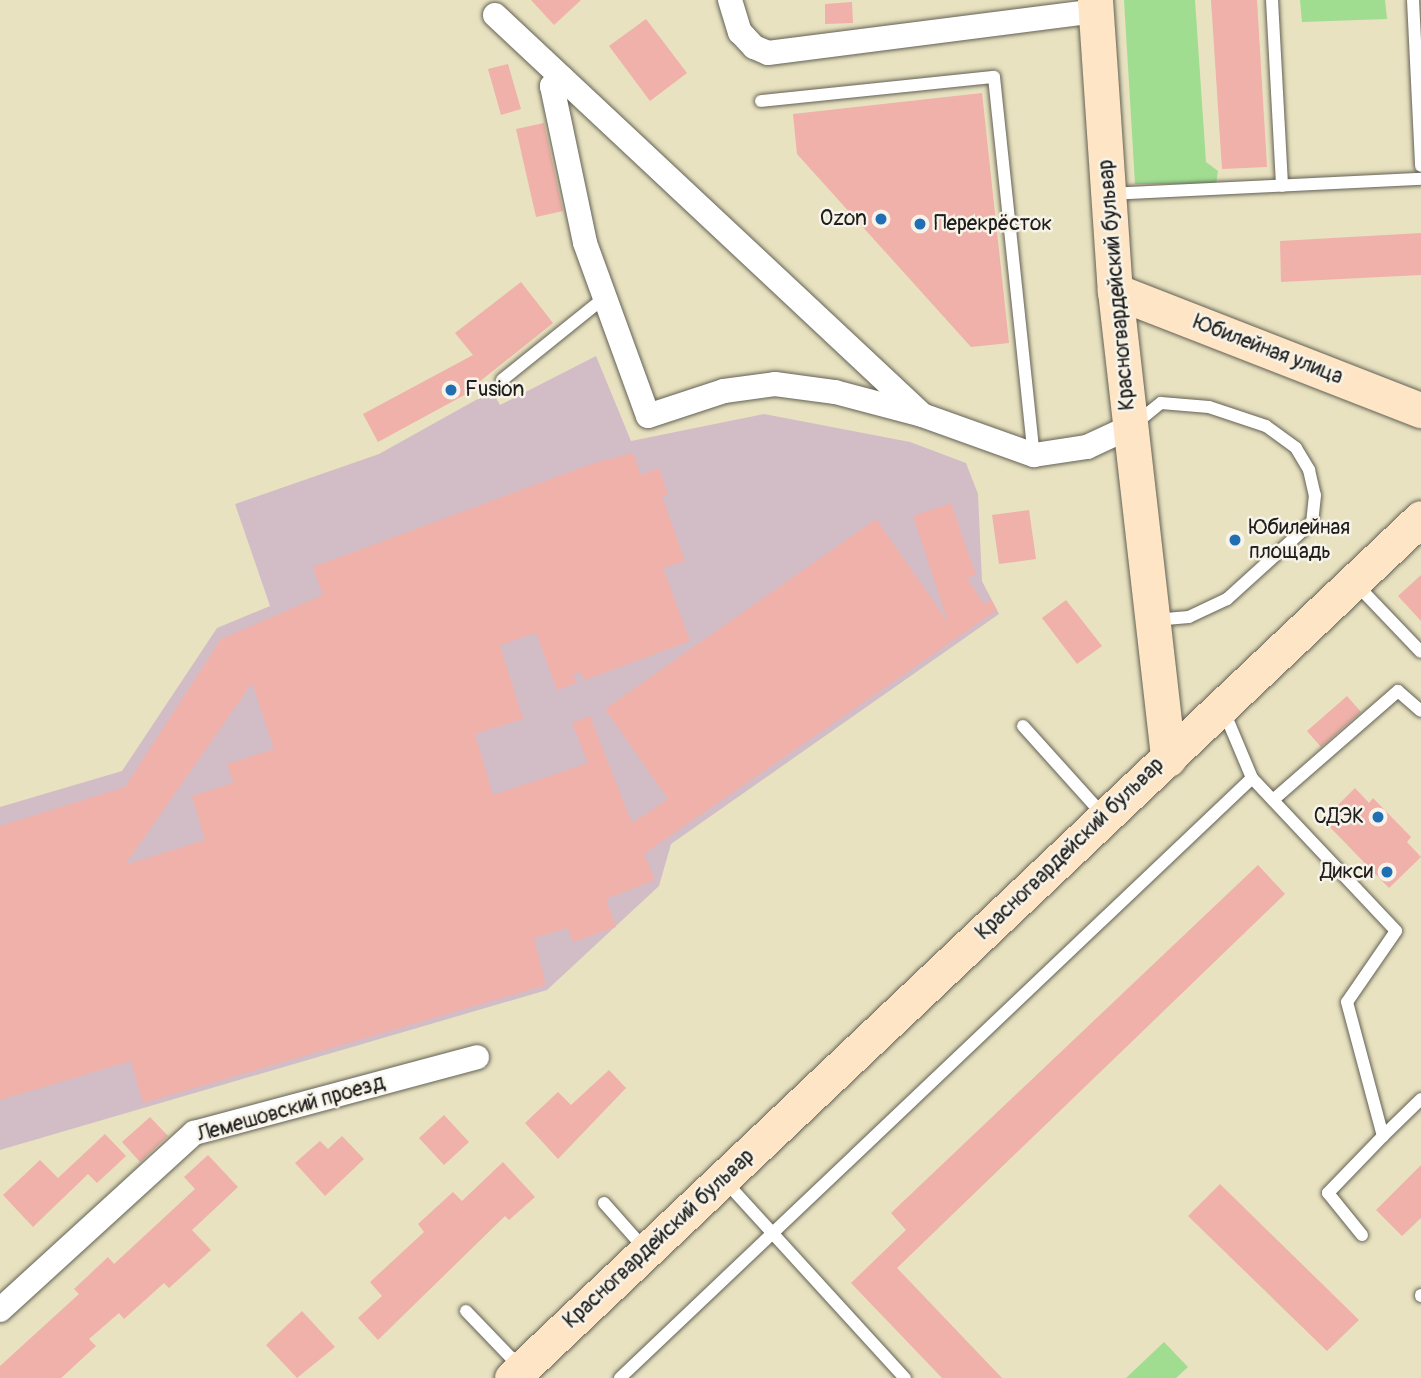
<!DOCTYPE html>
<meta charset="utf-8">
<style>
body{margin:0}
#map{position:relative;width:1421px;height:1378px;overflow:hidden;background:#e8e2c0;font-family:Pangolin,sans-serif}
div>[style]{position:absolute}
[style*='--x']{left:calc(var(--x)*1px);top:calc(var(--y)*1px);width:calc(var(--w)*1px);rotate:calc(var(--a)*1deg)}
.industrial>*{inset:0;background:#d2bdc7}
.green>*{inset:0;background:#a0dd91}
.building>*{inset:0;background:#efb1a9}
.roads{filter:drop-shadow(0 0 2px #636155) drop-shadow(0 0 2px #636155)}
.lane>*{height:12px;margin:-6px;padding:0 6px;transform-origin:6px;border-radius:6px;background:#fff}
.street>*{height:24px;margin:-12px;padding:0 12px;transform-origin:12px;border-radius:12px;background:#fff}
.secondary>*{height:35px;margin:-17.5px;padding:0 17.5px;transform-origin:17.5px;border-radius:17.5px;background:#fee5c5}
.dots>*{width:19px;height:19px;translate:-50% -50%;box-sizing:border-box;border:4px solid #f7f3e8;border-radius:50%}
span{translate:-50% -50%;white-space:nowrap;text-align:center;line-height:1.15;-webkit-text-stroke:5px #f7f3e8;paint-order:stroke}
.poi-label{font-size:21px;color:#1c1c1c}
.right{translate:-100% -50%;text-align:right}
.left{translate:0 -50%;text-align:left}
.street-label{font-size:21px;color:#1c1c1c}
</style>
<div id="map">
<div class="industrial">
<div style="clip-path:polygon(596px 356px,631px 441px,764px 414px,910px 442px,966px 463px,978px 494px,982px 581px,999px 614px,671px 844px,659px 886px,547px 990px,0 1150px,0 807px,122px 771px,217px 628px,270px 606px,235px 504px,379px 454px,492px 391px,500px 405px)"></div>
</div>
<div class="green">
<div style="clip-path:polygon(1124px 0,1195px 0,1206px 162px,1218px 171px,1216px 184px,1135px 184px)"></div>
<div style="clip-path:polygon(1300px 0,1385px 0,1387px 19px,1302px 22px)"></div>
<div style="clip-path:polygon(1164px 1342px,1188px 1367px,1176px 1378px,1126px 1378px)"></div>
</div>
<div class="building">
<div style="clip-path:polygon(531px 0,581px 0,554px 25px)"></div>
<div style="clip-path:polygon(1211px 0,1257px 0,1267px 167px,1222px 169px)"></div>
<div style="clip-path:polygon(852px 2px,853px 23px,825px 24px,825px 4px)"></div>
<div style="clip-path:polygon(646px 19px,687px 73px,650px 101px,609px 46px)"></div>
<div style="clip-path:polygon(508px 64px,521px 109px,501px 115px,488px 69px)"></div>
<div style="clip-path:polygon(982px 93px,1009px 343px,971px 347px,797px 154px,793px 114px)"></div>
<div style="clip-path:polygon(544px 123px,563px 211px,536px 217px,516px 129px)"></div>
<div style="clip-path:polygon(1421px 233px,1421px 275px,1281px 282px,1280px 241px)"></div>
<div style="clip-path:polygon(521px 282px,553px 323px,479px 382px,481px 386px,378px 442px,363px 414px,473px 355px,455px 333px)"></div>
<div style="clip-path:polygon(evenodd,633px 453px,641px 475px,659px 468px,668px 494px,662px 496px,685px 561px,663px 568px,690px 641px,585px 680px,579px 672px,573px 675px,577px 683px,557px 690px,536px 633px,500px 645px,523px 719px,475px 734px,493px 795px,588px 763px,572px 723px,590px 716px,632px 823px,668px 799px,605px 709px,876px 519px,948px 622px,913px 516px,951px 503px,976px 575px,967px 578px,984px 604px,991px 600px,997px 610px,644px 854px,655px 880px,606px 899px,616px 927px,573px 942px,568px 928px,534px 938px,546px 985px,143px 1103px,131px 1061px,0 1100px,0 826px,125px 787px,221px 639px,323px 595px,313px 567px,594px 463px,633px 453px,252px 683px,274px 749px,227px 764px,233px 783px,192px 796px,205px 840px,125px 865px,252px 683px)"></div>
<div style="clip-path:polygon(1029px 510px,1036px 559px,999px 564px,992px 515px)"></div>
<div style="clip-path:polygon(1421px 575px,1421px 621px,1398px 596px)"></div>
<div style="clip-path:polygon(1066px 600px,1102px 646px,1077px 664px,1042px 618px)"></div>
<div style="clip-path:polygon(1347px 696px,1361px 712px,1321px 747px,1307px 731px)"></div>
<div style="clip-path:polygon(1355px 788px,1369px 803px,1373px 798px,1411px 837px,1407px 842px,1421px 857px,1389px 888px,1323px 820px)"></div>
<div style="clip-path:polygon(1258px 865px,1285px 894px,897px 1268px,1002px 1378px,942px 1378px,851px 1283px,906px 1230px,891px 1213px)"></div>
<div style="clip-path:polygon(609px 1070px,626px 1088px,558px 1159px,525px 1123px,558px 1092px,571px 1105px)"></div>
<div style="clip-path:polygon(444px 1115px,469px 1142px,444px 1165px,419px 1138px)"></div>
<div style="clip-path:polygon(150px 1117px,168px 1136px,140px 1162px,122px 1142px)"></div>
<div style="clip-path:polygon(105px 1134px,126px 1156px,97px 1183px,88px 1174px,33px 1227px,3px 1195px,40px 1160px,58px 1178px)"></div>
<div style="clip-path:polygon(342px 1136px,364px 1159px,325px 1196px,295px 1163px,320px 1141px,328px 1149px)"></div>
<div style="clip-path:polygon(208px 1155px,238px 1187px,192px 1230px,211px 1250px,169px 1288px,164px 1283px,124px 1319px,119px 1313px,89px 1339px,96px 1346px,61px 1378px,0 1378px,0 1366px,79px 1294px,74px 1289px,108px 1257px,114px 1264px,195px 1189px,184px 1177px)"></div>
<div style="clip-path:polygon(503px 1162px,535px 1197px,509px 1220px,505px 1216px,378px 1340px,358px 1318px,382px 1296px,370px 1282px,424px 1232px,418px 1224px,453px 1192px,462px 1201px)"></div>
<div style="clip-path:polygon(1421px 1165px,1421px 1218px,1402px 1236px,1376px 1210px)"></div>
<div style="clip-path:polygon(1220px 1184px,1359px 1320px,1327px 1351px,1188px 1216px)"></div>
<div style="clip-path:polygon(302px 1311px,335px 1347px,297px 1378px,266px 1345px)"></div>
</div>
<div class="roads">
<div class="lane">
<div style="--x:1272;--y:0;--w:186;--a:86.9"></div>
<div style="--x:1413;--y:0;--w:166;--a:87.2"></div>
<div style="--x:761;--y:101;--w:234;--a:-5.9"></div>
<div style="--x:994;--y:77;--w:380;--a:84"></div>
<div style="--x:1109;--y:194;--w:312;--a:-2.8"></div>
<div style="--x:502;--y:380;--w:131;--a:-38.8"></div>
<div style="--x:1136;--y:423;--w:32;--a:-39"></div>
<div style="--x:1161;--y:403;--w:48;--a:4.8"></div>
<div style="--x:1209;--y:407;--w:60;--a:18.4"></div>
<div style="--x:1266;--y:426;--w:37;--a:36"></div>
<div style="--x:1296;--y:448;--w:26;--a:59"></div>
<div style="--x:1309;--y:470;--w:26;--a:77"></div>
<div style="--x:1315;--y:495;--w:27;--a:96"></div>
<div style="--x:1312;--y:522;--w:115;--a:137.8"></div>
<div style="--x:1227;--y:599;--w:42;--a:154.7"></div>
<div style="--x:1189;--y:617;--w:35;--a:175"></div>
<div style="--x:1355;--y:583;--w:95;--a:46.3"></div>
<div style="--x:1023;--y:726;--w:120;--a:48"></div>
<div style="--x:1252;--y:778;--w:210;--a:46.7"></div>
<div style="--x:1396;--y:931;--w:86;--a:124.6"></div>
<div style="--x:1347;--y:1002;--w:139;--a:75"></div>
<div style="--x:1383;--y:1136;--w:53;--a:-44.2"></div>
<div style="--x:1273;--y:800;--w:166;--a:-41.1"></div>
<div style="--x:1398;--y:691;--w:30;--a:41"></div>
<div style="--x:723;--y:1179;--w:270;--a:47.6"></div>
<div style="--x:604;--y:1203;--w:60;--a:48.4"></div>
<div style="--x:1362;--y:1235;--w:54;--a:-129"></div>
<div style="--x:1328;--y:1193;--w:79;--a:-46"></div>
<div style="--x:1421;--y:1295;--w:1;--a:90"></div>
<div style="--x:466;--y:1311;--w:76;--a:46.1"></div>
<div style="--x:620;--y:1378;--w:871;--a:-43.51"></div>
<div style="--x:1252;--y:778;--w:75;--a:-112.8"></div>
</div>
<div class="street">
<div style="--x:730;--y:0;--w:34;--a:73"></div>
<div style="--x:740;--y:32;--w:21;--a:47"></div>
<div style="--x:754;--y:47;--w:15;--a:23"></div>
<div style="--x:768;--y:53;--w:330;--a:-7.3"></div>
<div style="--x:495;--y:15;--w:581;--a:43.12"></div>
<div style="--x:562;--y:78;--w:13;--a:141"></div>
<div style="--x:552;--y:86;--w:160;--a:78.1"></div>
<div style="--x:585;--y:243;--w:184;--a:70"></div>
<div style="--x:648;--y:416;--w:80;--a:-18.2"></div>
<div style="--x:724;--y:391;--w:51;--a:-7.8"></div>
<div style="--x:775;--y:384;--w:61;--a:7.6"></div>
<div style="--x:835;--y:392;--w:90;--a:14.8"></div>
<div style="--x:922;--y:415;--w:119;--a:19.7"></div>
<div style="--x:1034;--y:455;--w:54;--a:-8.6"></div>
<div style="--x:1087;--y:447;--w:47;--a:-24.9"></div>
<div style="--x:0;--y:1310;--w:263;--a:-42.4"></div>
<div style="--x:194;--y:1133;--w:293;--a:-15"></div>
</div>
<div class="secondary">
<div style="--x:1095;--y:0;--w:292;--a:86.1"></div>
<div style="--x:1115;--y:291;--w:471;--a:83.5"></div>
<div style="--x:1115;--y:291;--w:328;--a:21.3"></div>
<div style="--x:512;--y:1378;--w:1251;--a:-43.41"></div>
</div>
</div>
<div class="dots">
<div style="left:881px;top:219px;background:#1f6fb2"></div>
<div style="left:920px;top:224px;background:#1f6fb2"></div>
<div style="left:451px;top:390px;background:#1f6fb2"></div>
<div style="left:1235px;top:540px;background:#1f6fb2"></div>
<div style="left:1378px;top:817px;background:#1f6fb2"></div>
<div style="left:1387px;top:872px;background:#1f6fb2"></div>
</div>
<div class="poi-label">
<span class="right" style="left:867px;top:219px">Ozon</span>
<span class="left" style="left:934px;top:224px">Перекрёсток</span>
<span class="left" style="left:465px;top:390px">Fusion</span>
<span class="left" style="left:1249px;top:540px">Юбилейная<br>площадь</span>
<span class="right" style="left:1364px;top:817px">СДЭК</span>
<span class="right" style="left:1373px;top:872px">Дикси</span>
</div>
<div class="street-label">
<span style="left:1117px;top:285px;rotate:-95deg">Красногвардейский бульвар</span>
<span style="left:1268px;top:350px;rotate:21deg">Юбилейная улица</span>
<span style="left:1070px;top:849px;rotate:-44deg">Красногвардейский бульвар</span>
<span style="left:291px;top:1109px;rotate:-16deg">Лемешовский проезд</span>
<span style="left:659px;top:1239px;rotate:-43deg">Красногвардейский бульвар</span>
</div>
</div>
